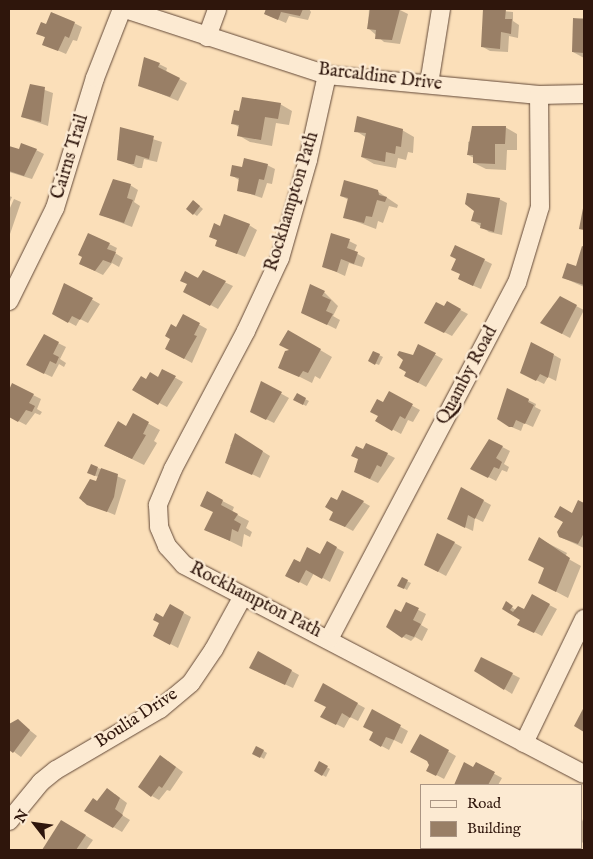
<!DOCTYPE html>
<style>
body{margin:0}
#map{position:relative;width:593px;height:859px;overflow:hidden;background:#fbdfb9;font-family:"IM FELL English",serif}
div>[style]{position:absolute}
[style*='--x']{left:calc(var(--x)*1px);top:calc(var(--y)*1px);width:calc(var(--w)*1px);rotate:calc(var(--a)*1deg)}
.shadow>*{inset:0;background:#0003}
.building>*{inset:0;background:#997f66}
.roads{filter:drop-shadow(0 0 1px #624837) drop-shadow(0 0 1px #624837)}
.street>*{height:18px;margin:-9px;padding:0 9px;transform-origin:9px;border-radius:9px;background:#fcead2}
span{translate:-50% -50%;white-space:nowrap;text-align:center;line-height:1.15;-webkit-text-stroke:5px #fcead2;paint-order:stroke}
.street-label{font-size:18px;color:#2f160c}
.frame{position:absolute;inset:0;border:10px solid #2f160c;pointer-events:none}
.legend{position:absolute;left:420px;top:784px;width:162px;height:65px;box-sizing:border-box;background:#fcead2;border:1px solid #aa9583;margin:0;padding:6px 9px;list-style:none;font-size:15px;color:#2f160c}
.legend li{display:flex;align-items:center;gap:10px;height:25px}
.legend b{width:25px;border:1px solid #aa9583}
.north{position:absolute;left:10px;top:799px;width:50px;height:50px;-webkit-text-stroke:4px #fcead2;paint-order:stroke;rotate:300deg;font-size:14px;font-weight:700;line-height:20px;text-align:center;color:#2f160c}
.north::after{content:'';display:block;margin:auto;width:18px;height:22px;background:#2f160c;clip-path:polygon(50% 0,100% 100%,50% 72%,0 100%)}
</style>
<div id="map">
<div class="shadow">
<div style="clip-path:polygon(266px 9px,309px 9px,311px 12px,308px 20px,289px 16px,286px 23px,265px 14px)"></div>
<div style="clip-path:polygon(369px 9px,400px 10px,408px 14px,400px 44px,384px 42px,368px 28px)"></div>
<div style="clip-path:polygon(484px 9px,513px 12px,513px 21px,519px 25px,518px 38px,509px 36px,508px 52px,490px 51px,483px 47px)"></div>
<div style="clip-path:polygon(584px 18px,584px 58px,573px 52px,574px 19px)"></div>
<div style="clip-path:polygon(74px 23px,82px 27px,77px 41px,73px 40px,66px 54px,43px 44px,46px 38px,38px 33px,47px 26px)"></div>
<div style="clip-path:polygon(159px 64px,167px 68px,166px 72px,187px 83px,178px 101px,140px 85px)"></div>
<div style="clip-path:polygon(31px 85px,53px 93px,48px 126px,22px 117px)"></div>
<div style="clip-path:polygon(280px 104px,292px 111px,289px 125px,276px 123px,272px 146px,250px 142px,238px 135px,239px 127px,232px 123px,240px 112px)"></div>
<div style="clip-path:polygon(505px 127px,517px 134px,517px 150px,507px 150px,506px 170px,486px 169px,474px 163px,474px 158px,468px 155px,468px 142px)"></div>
<div style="clip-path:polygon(121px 129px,162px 142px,157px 162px,144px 159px,142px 168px,138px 168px,119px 159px)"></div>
<div style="clip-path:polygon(402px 130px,414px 137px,413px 153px,408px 152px,406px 160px,398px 158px,396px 168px,374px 164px,362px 157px,367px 138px,356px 131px)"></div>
<div style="clip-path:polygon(9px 147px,20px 151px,36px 150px,44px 154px,32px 179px,9px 172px)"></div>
<div style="clip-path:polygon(267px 165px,275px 169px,272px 184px,267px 183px,262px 198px,239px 190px,239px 180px,231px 175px,243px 168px)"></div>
<div style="clip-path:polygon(130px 185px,138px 190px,134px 202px,140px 206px,132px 227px,101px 215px)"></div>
<div style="clip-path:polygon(377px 191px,398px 205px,397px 208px,389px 206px,383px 223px,378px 221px,376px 229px,344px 217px,349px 200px,341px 196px)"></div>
<div style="clip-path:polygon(9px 196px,12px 197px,9px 204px)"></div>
<div style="clip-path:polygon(14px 199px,21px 202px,10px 234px,9px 210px)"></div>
<div style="clip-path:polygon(499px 199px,507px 203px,502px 235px,489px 232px,473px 221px)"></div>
<div style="clip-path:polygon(194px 201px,203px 209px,197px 216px,194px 214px)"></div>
<div style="clip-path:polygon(249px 225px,257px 230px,245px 257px,216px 245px,218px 241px,211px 236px)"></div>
<div style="clip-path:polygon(349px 241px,357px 245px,354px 252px,365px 258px,362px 267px,349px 263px,345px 276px,323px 266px)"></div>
<div style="clip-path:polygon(109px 244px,117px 248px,115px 253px,123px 258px,119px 267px,112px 263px,103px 275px,80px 264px)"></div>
<div style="clip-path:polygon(583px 248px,584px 248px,584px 287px,564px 278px,577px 268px)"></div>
<div style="clip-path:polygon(484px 260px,492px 264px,481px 289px,467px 283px)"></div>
<div style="clip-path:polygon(203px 272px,233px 286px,218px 309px,185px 291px)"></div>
<div style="clip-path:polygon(64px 284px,100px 304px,88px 323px,80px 319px,76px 326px,54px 314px)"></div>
<div style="clip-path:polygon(324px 292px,338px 306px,333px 316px,340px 320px,336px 329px,302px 312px)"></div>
<div style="clip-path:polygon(560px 298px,584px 310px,570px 338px,542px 323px)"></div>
<div style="clip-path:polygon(447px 303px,468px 314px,452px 336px,434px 327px)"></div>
<div style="clip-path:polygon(184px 316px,207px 329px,192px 363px,174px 353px,177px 328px)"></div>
<div style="clip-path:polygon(288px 331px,332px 357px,320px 379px,315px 376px,312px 383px,280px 367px,291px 351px)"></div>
<div style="clip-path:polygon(58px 343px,66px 347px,60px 359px,66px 363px,64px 367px,59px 364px,52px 377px,35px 369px)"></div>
<div style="clip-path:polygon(419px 346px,443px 359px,426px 387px,413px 380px,413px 357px)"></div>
<div style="clip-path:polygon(373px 352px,383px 357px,379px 365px,369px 361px)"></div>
<div style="clip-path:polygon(554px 355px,561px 359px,556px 381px,548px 377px,544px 384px,530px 377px)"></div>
<div style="clip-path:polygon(163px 371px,183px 382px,167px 407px,142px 394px,147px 381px,159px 379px)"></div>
<div style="clip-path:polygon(262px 383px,289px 398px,274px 423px,260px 416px)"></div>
<div style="clip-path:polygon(13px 385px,41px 399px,37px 409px,42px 412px,40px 415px,35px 413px,26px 425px,9px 416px)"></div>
<div style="clip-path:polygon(508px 390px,536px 404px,535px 407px,541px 410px,533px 427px,524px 423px,521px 431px,509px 426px)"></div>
<div style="clip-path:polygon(389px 393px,420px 410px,413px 422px,408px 420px,401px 434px,377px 421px)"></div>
<div style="clip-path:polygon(297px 395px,309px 401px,306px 406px,295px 400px)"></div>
<div style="clip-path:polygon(133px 415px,160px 430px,154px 441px,157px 443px,144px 465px,105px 446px,127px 428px)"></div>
<div style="clip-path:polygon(236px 435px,270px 456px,260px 478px,235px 466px,234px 448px,230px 446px)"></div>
<div style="clip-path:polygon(489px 440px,510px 451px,504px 464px,509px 467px,507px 472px,502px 470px,496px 481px,479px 472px)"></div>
<div style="clip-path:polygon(387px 454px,395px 458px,378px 483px,363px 476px)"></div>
<div style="clip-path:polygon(98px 468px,126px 480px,115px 515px,82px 501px,83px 493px,97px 482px,99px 477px,92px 475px)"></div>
<div style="clip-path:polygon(462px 489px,491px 505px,483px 522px,475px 518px,473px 531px,456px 523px)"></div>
<div style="clip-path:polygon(207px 493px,234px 507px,232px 512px,249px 521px,246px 528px,252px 532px,250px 537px,244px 534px,242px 547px,205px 529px,214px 512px)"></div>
<div style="clip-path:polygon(337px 502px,363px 502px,370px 506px,353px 531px,338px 523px)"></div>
<div style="clip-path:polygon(579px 502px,584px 505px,584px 548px,560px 537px)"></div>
<div style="clip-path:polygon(438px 534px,462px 547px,446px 576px,433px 569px)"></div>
<div style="clip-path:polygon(540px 539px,567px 553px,565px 557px,581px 566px,568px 598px,551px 589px)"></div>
<div style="clip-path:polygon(328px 543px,344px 552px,330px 582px,314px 573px,307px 586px,294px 579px,300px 563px,321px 556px)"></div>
<div style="clip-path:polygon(402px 579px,411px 583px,407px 590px,399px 585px)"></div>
<div style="clip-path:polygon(532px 596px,557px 609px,542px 636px,519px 624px,522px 619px,503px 608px,506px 603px,517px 611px,524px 611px)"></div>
<div style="clip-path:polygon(407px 604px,426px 614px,421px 625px,428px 629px,422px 641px,415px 637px,411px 641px,403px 637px,402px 614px)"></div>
<div style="clip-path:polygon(171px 606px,191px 617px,178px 648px,154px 635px)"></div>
<div style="clip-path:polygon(259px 653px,299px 675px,293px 688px,258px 672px)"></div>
<div style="clip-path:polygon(482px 659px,520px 678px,512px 694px,476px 670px)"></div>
<div style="clip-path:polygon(323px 685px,365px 708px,358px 721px,350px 717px,344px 728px,322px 717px,327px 707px)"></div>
<div style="clip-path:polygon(372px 711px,408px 731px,402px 744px,394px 740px,389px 750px,378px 744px)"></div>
<div style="clip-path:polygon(18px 721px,37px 736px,21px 757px,9px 748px,9px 725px,12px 727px)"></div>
<div style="clip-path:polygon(420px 735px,456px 756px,444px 779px,427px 770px,431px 765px)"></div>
<div style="clip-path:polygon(257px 747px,267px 753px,264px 759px,254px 753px)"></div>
<div style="clip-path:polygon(168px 761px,183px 772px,170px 791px,167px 790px,159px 800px,152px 796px)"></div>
<div style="clip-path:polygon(320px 763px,330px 769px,326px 777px,316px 771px)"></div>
<div style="clip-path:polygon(464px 764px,474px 769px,476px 764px,502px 778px,498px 785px,456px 785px)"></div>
<div style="clip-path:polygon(115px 794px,127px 803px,122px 815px,130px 820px,122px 832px,86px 811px)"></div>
<div style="clip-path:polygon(582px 819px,584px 824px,584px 844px,582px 842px)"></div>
<div style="clip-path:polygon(62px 821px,93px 840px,86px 850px,44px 850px)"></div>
</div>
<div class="building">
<div style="clip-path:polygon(266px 9px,303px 9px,300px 16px,281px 12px,278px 20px,264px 14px)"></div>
<div style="clip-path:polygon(370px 9px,400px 9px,392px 40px,375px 39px,376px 30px,367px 29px)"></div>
<div style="clip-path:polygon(483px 9px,506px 9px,505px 19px,512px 19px,511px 34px,501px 32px,500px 49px,481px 47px)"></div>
<div style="clip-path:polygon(51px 12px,75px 22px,69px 38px,65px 36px,58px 51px,42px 45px,45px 37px,36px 34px,41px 22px,46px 24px)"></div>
<div style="clip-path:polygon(573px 18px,584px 19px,584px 53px,572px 52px)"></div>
<div style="clip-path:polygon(144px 57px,160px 63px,158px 67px,180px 78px,170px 97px,138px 86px)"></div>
<div style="clip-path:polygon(30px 84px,45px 87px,41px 122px,21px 117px)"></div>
<div style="clip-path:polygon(242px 97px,281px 103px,278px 119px,265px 117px,261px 140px,237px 136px,239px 125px,231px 124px,234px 110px,239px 111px)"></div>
<div style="clip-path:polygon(357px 116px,403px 129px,401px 147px,396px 146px,395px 154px,386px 152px,385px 162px,361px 157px,366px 133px,354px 132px)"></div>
<div style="clip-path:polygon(472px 126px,506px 126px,505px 144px,495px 144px,495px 164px,473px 163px,473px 155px,467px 155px)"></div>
<div style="clip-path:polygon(120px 127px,154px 136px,149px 159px,136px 155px,134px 164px,130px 164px,117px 160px)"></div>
<div style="clip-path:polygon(21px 143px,37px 149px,24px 176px,9px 171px,9px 146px,19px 149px)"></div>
<div style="clip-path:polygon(244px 158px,268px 164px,264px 180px,259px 179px,255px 195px,237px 191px,239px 178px,230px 176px,232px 165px,242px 167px)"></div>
<div style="clip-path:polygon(113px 179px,131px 184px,127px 198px,133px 200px,124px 223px,99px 215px)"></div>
<div style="clip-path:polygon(344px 180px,372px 188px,378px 190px,379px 195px,387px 197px,385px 202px,377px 200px,372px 217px,366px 216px,364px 223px,343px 218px,348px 198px,340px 196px)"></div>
<div style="clip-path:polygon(467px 193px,500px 198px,494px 232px,480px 228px,481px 223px,471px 221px,474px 211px,465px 204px)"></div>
<div style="clip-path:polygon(193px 200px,200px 206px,193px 215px,186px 209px)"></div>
<div style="clip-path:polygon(584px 203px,584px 230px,579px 229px)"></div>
<div style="clip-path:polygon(224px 214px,250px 224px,237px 254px,215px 246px,217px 240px,209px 237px,214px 223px,220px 226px)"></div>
<div style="clip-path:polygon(88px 233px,110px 243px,107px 249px,116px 252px,111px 263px,103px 260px,95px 271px,79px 264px,82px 257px,78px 255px)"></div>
<div style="clip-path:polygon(331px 233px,350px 239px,347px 248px,358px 252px,354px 264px,341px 259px,337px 272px,322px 267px)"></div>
<div style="clip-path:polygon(455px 245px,485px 259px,473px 286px,458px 279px,460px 274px,451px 270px,456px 259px,450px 256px)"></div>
<div style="clip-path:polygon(582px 246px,584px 247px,584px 285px,562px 278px,567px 263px,576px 266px)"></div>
<div style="clip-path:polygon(203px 270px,226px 281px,210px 306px,183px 292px,187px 284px,180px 281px,185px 271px,198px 278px)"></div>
<div style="clip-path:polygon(64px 283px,93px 298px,80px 320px,72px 316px,68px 323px,52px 314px)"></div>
<div style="clip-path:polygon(310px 284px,325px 291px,322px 296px,331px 300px,326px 311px,333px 314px,327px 325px,301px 313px)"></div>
<div style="clip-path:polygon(560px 296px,577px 305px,562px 334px,540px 323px)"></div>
<div style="clip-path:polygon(447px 301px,461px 309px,444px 333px,424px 323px,436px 302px,444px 306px)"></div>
<div style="clip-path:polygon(183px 314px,200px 323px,194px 335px,197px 336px,184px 359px,165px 349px,170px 339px,165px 336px,171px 324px,176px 327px)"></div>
<div style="clip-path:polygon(288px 330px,321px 349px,308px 373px,303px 371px,299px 377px,278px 368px,285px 351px,289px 350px,279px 345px)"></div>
<div style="clip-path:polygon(44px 334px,59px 342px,53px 354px,59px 357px,56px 364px,50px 361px,44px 374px,26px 365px)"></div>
<div style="clip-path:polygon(531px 342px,554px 354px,548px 378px,540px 374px,536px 381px,520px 373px)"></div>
<div style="clip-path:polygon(418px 344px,436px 353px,418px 383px,404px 376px,406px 372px,399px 368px,403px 360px,397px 355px,399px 351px,413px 355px)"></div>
<div style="clip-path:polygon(373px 351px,380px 354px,375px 365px,368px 361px)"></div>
<div style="clip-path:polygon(162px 369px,176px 376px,158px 405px,132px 390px,141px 376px,146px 379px,150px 372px,158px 377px)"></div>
<div style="clip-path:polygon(261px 381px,282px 392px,266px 420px,250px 412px)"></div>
<div style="clip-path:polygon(12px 383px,34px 394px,29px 403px,35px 406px,32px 412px,26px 410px,18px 422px,9px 417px,9px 390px)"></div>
<div style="clip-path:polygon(507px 388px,529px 399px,528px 402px,534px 405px,525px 424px,516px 420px,513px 427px,509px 427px,497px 419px)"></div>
<div style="clip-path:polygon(389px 391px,413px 404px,405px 419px,400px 416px,392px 431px,375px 421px,378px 416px,370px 412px,377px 399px,383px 402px)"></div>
<div style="clip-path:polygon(297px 393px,306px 398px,303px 405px,293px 400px)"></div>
<div style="clip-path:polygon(133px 413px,149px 422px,143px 434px,146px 435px,132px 459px,104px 446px,118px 421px,126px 426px)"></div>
<div style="clip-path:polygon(235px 433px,263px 451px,252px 475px,225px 463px)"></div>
<div style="clip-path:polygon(489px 439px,503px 446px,496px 458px,502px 462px,499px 469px,494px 467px,488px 478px,470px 469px)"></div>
<div style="clip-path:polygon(366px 443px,388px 453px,381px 467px,377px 465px,370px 479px,354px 472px,358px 459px,351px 456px,356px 446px,363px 449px)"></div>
<div style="clip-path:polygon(91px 464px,98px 467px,95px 476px,87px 473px)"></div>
<div style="clip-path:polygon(101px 468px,118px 474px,114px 497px,107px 512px,87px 505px,79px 498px,90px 479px,96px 481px)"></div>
<div style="clip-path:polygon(461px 487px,484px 500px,475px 519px,468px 515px,465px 528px,447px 519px)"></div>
<div style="clip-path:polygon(342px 490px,364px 501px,345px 527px,329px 520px,333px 512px,325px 507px,331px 497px,337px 500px)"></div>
<div style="clip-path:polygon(207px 491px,223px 500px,221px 505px,238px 514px,234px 520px,241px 524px,238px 532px,232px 529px,230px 541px,204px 530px,213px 512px,200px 506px)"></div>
<div style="clip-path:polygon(578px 500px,584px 503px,584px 533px,578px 544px,559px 537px,557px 532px,563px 522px,554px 517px,560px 506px,572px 513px)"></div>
<div style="clip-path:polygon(437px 533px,455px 542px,438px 572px,424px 565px)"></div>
<div style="clip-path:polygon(539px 537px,570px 558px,556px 592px,538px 583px,544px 568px,528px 560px)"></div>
<div style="clip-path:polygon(327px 541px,337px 547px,322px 579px,306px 570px,299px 583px,285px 576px,294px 559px,300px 562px,307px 547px,320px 554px)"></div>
<div style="clip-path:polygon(402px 577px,408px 580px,404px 589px,397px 586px)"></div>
<div style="clip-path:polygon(532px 594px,550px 604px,534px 633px,517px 625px,520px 620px,502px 609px,506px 601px,513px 606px,510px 610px,513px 612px,518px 606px,524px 609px)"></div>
<div style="clip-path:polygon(406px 602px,419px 608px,413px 620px,421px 624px,414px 637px,406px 634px,402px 638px,386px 627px,395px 609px,401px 612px)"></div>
<div style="clip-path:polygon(170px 604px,184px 612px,170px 645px,153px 636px,159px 623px,153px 620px,156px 613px,163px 617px)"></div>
<div style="clip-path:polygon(258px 651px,292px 670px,285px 685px,249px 668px)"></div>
<div style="clip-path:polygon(481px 657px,513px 673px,504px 690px,474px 671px)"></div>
<div style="clip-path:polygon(323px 683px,358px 703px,350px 718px,342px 713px,336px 725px,320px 717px,326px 707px,314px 701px)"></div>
<div style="clip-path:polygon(584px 707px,584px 732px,574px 726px)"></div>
<div style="clip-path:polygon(372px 709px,401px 725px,394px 740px,386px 737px,381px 747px,369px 740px,373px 732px,363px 727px)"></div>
<div style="clip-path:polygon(18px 719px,30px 730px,13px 753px,9px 750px,9px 724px)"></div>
<div style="clip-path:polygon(420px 734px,449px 750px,436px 776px,426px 771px,429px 765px,427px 761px,410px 752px)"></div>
<div style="clip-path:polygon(256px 746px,264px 750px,260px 758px,252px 754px)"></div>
<div style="clip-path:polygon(160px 755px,176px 767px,162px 788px,159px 786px,151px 797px,138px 787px)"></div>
<div style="clip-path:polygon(319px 761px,328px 766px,322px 776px,314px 771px)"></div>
<div style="clip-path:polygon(464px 762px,473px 767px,476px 762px,495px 772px,488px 785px,454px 785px)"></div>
<div style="clip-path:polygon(107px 788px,120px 798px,115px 809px,123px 815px,113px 828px,84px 811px,93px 798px,97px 801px)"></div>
<div style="clip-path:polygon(61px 820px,86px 835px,76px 850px,42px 850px)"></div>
</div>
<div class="roads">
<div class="street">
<div style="--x:125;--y:9;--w:213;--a:18.1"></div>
<div style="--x:327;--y:75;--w:213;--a:5.4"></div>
<div style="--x:539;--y:95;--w:45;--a:-1.3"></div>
<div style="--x:207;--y:37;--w:30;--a:-70"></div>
<div style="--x:327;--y:75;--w:87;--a:102.6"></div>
<div style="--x:308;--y:160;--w:102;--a:105.9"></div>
<div style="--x:280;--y:258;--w:81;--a:115"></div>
<div style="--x:246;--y:331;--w:156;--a:117.9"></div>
<div style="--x:173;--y:469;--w:39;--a:113"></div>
<div style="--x:158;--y:505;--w:22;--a:87"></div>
<div style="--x:159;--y:527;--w:21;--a:67"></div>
<div style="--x:167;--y:546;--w:25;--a:48"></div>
<div style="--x:184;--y:565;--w:451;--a:27.6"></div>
<div style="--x:429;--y:84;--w:76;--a:-80.9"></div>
<div style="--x:9;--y:301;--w:104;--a:-63.7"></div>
<div style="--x:55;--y:208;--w:136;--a:-72.9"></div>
<div style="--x:95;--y:78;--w:74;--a:-68.6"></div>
<div style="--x:329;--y:639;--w:403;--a:-62.2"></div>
<div style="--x:517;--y:283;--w:79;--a:-73.2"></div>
<div style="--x:540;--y:207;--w:112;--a:-90.5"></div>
<div style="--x:524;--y:743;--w:138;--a:-64.2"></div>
<div style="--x:9;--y:821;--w:50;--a:-50.6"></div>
<div style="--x:41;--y:782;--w:19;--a:-39"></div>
<div style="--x:56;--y:770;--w:121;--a:-30.4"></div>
<div style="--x:160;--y:709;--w:40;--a:-40"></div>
<div style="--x:191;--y:683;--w:41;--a:-55.9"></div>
<div style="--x:214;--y:649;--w:60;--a:-61.3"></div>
</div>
</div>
<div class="street-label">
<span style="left:380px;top:78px;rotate:7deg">Barcaldine Drive</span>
<span style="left:71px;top:157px;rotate:-73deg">Cairns Trail</span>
<span style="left:293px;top:202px;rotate:-73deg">Rockhampton Path</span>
<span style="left:468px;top:376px;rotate:-62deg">Quamby Road</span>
<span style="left:255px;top:601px;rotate:27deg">Rockhampton Path</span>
<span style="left:137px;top:719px;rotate:-33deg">Boulia Drive</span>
</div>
<div class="frame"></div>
<ul class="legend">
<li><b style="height:6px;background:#fcead2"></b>Road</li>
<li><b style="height:14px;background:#997f66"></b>Building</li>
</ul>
<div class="north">N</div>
</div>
